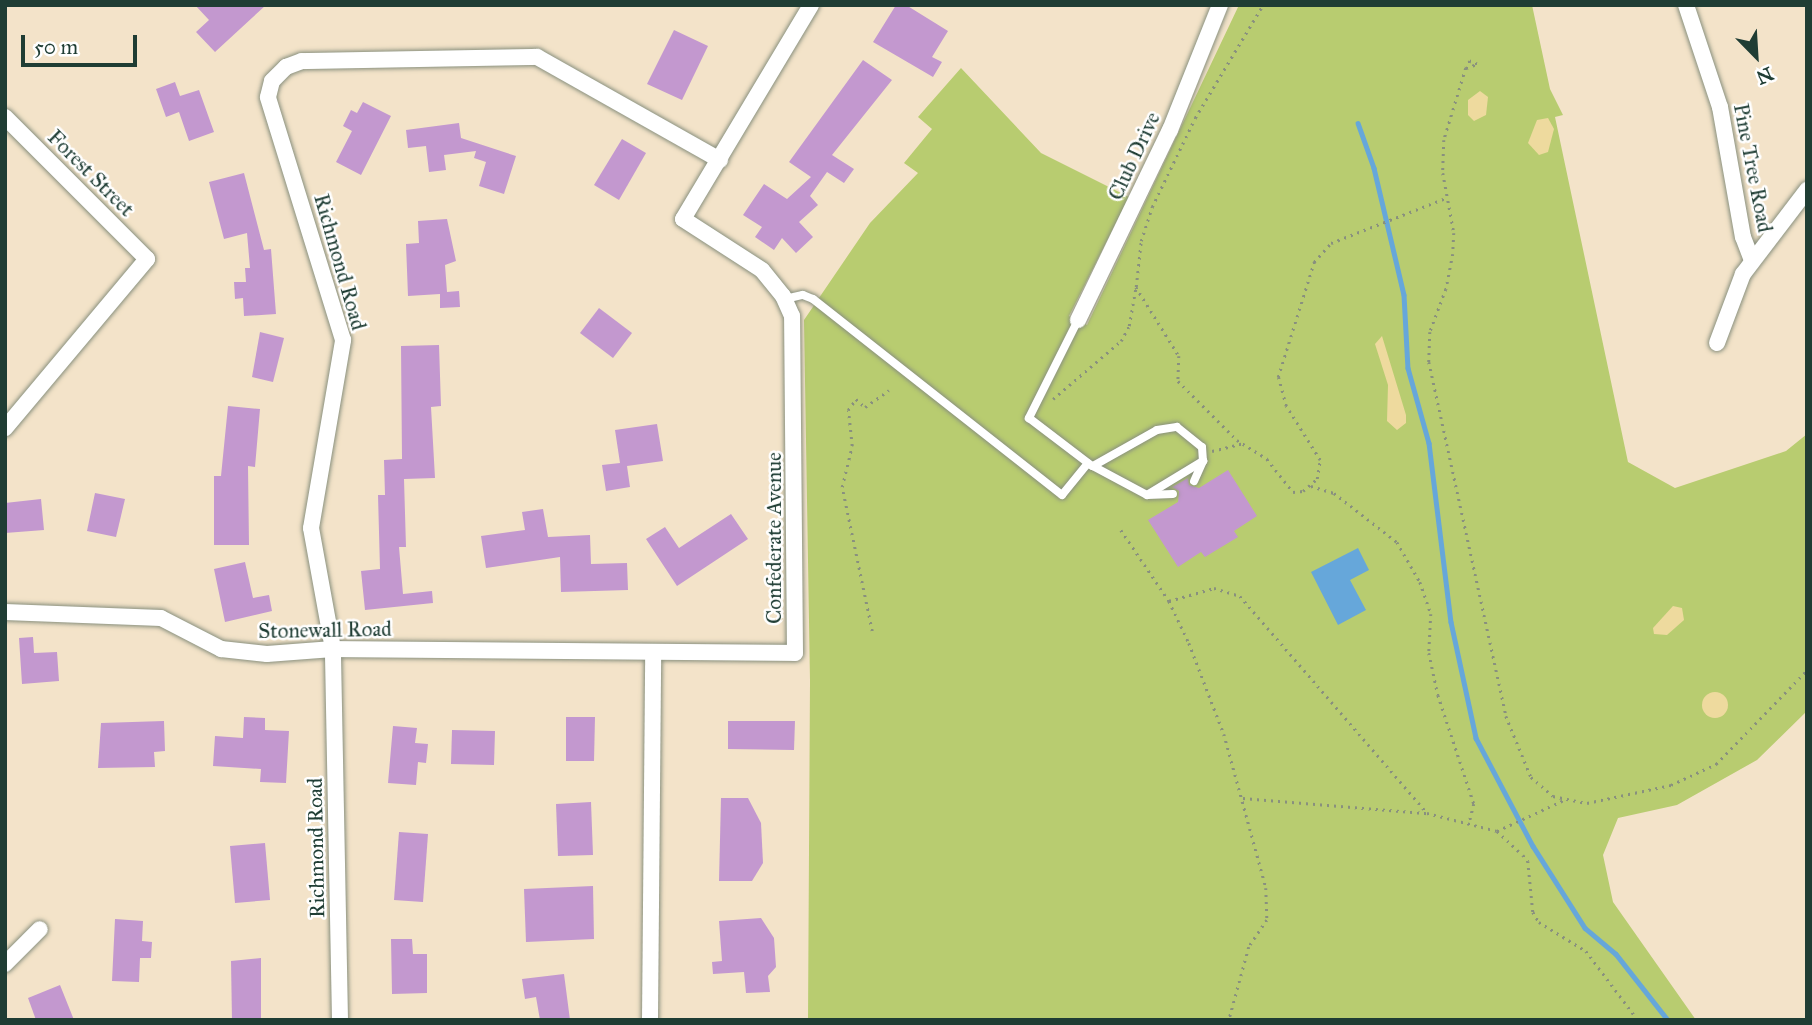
<!DOCTYPE html>
<style>
body{margin:0}
#map{position:relative;width:1812px;height:1025px;overflow:hidden;background:#f3e3c9;font-family:"IM FELL Great Primer",serif}
div>[style]{position:absolute}
[style*='--x']{left:calc(var(--x)*1px);top:calc(var(--y)*1px);width:calc(var(--w)*1px);rotate:calc(var(--a)*1deg)}
.green>*{inset:0;background:#b8cc70}
.sand>*{inset:0;background:#eeda9e}
.round{border-radius:50%}
.water>*{inset:0;background:#66a7da}
.stream>*{height:4.5px;margin:-2.25px;padding:0 2.25px;transform-origin:2.25px;border-radius:2.25px;background:#66a7da}
.building>*{inset:0;background:#c398cf}
.path>*{height:2.5px;margin-top:-1.25px;transform-origin:0;background:repeating-linear-gradient(90deg,#89907e 0 2px,transparent 0 7px)}
.roads{filter:drop-shadow(0 0 2px #89907e) drop-shadow(0 0 2px #89907e)}
.service>*{height:8px;margin:-4px;padding:0 4px;transform-origin:4px;border-radius:4px;background:#fff}
.minor>*{height:16px;margin:-8px;padding:0 8px;transform-origin:8px;border-radius:8px;background:#fff}
span{translate:-50% -50%;white-space:nowrap;text-align:center;line-height:1.15;-webkit-text-stroke:5px #fff;paint-order:stroke}
.street-label{font-size:21px;color:#1f3d34}
.frame{position:absolute;inset:0;border:7px solid #1f3d34;pointer-events:none}
.north{position:absolute;left:1721px;top:21px;width:70px;height:70px;-webkit-text-stroke:5px #fff;paint-order:stroke;rotate:156deg;font-size:19px;font-weight:700;line-height:28px;text-align:center;color:#1f3d34}
.north::after{content:'';display:block;margin:auto;width:24px;height:32px;background:#1f3d34;clip-path:polygon(50% 0,100% 100%,50% 72%,0 100%)}
.scale{position:absolute;left:21px;top:35px;width:116px;height:32px;box-sizing:border-box;border:4px solid #1f3d34;border-top:0;padding-left:9px;font-size:21px;line-height:24px;white-space:nowrap;color:#1f3d34;-webkit-text-stroke:5px #fff;paint-order:stroke}
</style>
<div id="map">
<div class="green">
<div style="clip-path:polygon(1239px 5px,1532px 5px,1550px 89px,1563px 115px,1555px 117px,1628px 462px,1675px 488px,1786px 451px,1807px 434px,1807px 711px,1757px 760px,1677px 805px,1618px 818px,1603px 855px,1613px 902px,1696px 1020px,808px 1020px,810px 681px,804px 320px,870px 223px,918px 173px,904px 163px,932px 129px,918px 117px,961px 68px,1041px 153px,1129px 197px,1069px 316px,1087px 325px)"></div>
</div>
<div class="sand">
<div style="clip-path:polygon(1480px 91px,1488px 97px,1486px 115px,1474px 121px,1468px 115px,1468px 100px)"></div>
<div style="clip-path:polygon(1548px 118px,1554px 129px,1548px 152px,1539px 155px,1528px 143px,1537px 120px)"></div>
<div style="clip-path:polygon(1382px 336px,1406px 415px,1406px 423px,1397px 430px,1387px 421px,1388px 385px,1375px 344px)"></div>
<div style="clip-path:polygon(1673px 606px,1682px 608px,1684px 620px,1667px 635px,1654px 634px,1653px 628px)"></div>
<div class="round" style="left:1702px;top:692px;width:26px;height:26px"></div>
</div>
<div class="water">
<div style="clip-path:polygon(1358px 548px,1369px 570px,1350px 580px,1366px 610px,1338px 625px,1311px 572px)"></div>
</div>
<div class="stream">
<div style="--x:1358;--y:123;--w:48;--a:70.4"></div>
<div style="--x:1374;--y:168;--w:130;--a:76.7"></div>
<div style="--x:1404;--y:295;--w:73;--a:86.9"></div>
<div style="--x:1408;--y:368;--w:78;--a:74.4"></div>
<div style="--x:1429;--y:443;--w:180;--a:83"></div>
<div style="--x:1451;--y:622;--w:119;--a:77.8"></div>
<div style="--x:1476;--y:738;--w:122;--a:62.2"></div>
<div style="--x:1533;--y:846;--w:97;--a:57.6"></div>
<div style="--x:1585;--y:928;--w:40;--a:40"></div>
<div style="--x:1616;--y:954;--w:84;--a:51.8"></div>
</div>
<div class="building">
<div style="clip-path:polygon(195px 5px,266px 5px,215px 52px,196px 32px,209px 20px)"></div>
<div style="clip-path:polygon(896px 5px,906px 5px,948px 31px,932px 57px,942px 62px,933px 77px,873px 42px)"></div>
<div style="clip-path:polygon(674px 30px,708px 46px,682px 100px,647px 84px)"></div>
<div style="clip-path:polygon(863px 60px,892px 80px,832px 155px,854px 169px,844px 183px,827px 172px,810px 196px,818px 205px,799px 222px,813px 237px,796px 253px,782px 238px,774px 250px,755px 237px,762px 227px,743px 215px,764px 184px,787px 199px,811px 177px,789px 162px)"></div>
<div style="clip-path:polygon(175px 82px,180px 96px,199px 90px,214px 132px,189px 141px,179px 112px,166px 117px,156px 89px)"></div>
<div style="clip-path:polygon(363px 102px,391px 116px,361px 175px,336px 162px,352px 131px,343px 126px,351px 110px,357px 113px)"></div>
<div style="clip-path:polygon(459px 123px,461px 138px,516px 156px,504px 194px,479px 186px,486px 162px,474px 158px,476px 151px,444px 155px,446px 170px,429px 172px,426px 146px,408px 148px,406px 130px)"></div>
<div style="clip-path:polygon(622px 139px,646px 153px,619px 200px,594px 185px)"></div>
<div style="clip-path:polygon(244px 173px,264px 250px,271px 249px,276px 314px,244px 316px,243px 298px,235px 299px,234px 282px,246px 282px,245px 268px,250px 268px,247px 233px,224px 239px,209px 182px)"></div>
<div style="clip-path:polygon(447px 219px,456px 261px,445px 265px,447px 292px,459px 291px,460px 307px,440px 308px,440px 294px,408px 296px,406px 244px,419px 243px,418px 221px)"></div>
<div style="clip-path:polygon(599px 308px,632px 333px,613px 358px,580px 333px)"></div>
<div style="clip-path:polygon(260px 332px,284px 338px,273px 382px,252px 377px)"></div>
<div style="clip-path:polygon(439px 345px,441px 406px,431px 407px,435px 478px,404px 479px,406px 547px,399px 547px,403px 594px,432px 591px,433px 603px,365px 610px,361px 571px,380px 569px,378px 495px,385px 495px,384px 460px,402px 459px,401px 346px)"></div>
<div style="clip-path:polygon(228px 406px,260px 409px,255px 467px,248px 466px,249px 545px,214px 545px,214px 476px,221px 476px)"></div>
<div style="clip-path:polygon(657px 424px,663px 461px,627px 466px,630px 487px,606px 491px,602px 465px,620px 463px,615px 430px)"></div>
<div style="clip-path:polygon(1228px 470px,1257px 516px,1234px 531px,1238px 537px,1205px 557px,1201px 552px,1178px 567px,1148px 520px,1178px 502px,1179px 491px,1172px 487px,1188px 478px,1189px 485px,1199px 488px)"></div>
<div style="clip-path:polygon(95px 493px,125px 499px,116px 537px,87px 531px)"></div>
<div style="clip-path:polygon(41px 499px,44px 530px,5px 533px,5px 503px)"></div>
<div style="clip-path:polygon(543px 509px,548px 537px,590px 535px,591px 564px,627px 563px,628px 590px,561px 592px,560px 557px,486px 568px,481px 536px,525px 530px,522px 512px)"></div>
<div style="clip-path:polygon(731px 514px,748px 539px,677px 586px,646px 539px,665px 527px,679px 548px)"></div>
<div style="clip-path:polygon(245px 562px,253px 598px,269px 595px,272px 611px,225px 622px,214px 569px)"></div>
<div style="clip-path:polygon(33px 637px,34px 653px,57px 652px,59px 681px,22px 684px,19px 638px)"></div>
<div style="clip-path:polygon(244px 717px,265px 718px,265px 730px,289px 731px,286px 783px,260px 782px,261px 769px,213px 766px,215px 736px,243px 738px)"></div>
<div style="clip-path:polygon(566px 717px,595px 717px,594px 761px,566px 761px)"></div>
<div style="clip-path:polygon(164px 721px,165px 751px,154px 752px,155px 767px,98px 768px,101px 723px)"></div>
<div style="clip-path:polygon(728px 721px,795px 721px,794px 750px,728px 749px)"></div>
<div style="clip-path:polygon(393px 726px,417px 728px,415px 743px,428px 744px,426px 763px,418px 762px,416px 785px,388px 783px)"></div>
<div style="clip-path:polygon(452px 730px,495px 731px,494px 765px,451px 764px)"></div>
<div style="clip-path:polygon(721px 798px,748px 798px,761px 823px,763px 863px,752px 881px,719px 881px)"></div>
<div style="clip-path:polygon(591px 802px,593px 855px,558px 856px,556px 804px)"></div>
<div style="clip-path:polygon(399px 832px,428px 834px,423px 902px,394px 900px)"></div>
<div style="clip-path:polygon(265px 843px,270px 900px,235px 903px,230px 846px)"></div>
<div style="clip-path:polygon(593px 886px,594px 939px,526px 942px,524px 889px)"></div>
<div style="clip-path:polygon(761px 918px,774px 938px,776px 967px,768px 976px,770px 992px,746px 993px,744px 972px,713px 974px,712px 962px,722px 961px,719px 921px)"></div>
<div style="clip-path:polygon(115px 919px,143px 921px,142px 941px,152px 942px,151px 958px,140px 958px,139px 982px,112px 981px)"></div>
<div style="clip-path:polygon(391px 939px,412px 939px,413px 954px,427px 954px,427px 993px,392px 994px)"></div>
<div style="clip-path:polygon(261px 958px,261px 1020px,232px 1020px,231px 961px)"></div>
<div style="clip-path:polygon(564px 974px,570px 1020px,540px 1020px,536px 997px,525px 999px,522px 979px)"></div>
<div style="clip-path:polygon(60px 985px,74px 1020px,36px 1020px,28px 998px)"></div>
</div>
<div class="path">
<div style="--x:1466;--y:68;--w:12;--a:-20"></div>
<div style="--x:1477;--y:64;--w:8;--a:-157"></div>
<div style="--x:1470;--y:61;--w:8;--a:120"></div>
<div style="--x:1466;--y:68;--w:75;--a:107"></div>
<div style="--x:1444;--y:140;--w:33;--a:92"></div>
<div style="--x:1443;--y:173;--w:61;--a:79.6"></div>
<div style="--x:1454;--y:233;--w:21;--a:93"></div>
<div style="--x:1453;--y:254;--w:36;--a:101"></div>
<div style="--x:1446;--y:289;--w:46;--a:110.4"></div>
<div style="--x:1430;--y:332;--w:30;--a:92"></div>
<div style="--x:1429;--y:362;--w:362;--a:77.7"></div>
<div style="--x:1506;--y:716;--w:66;--a:67.7"></div>
<div style="--x:1531;--y:777;--w:29;--a:41"></div>
<div style="--x:1553;--y:796;--w:35;--a:12"></div>
<div style="--x:1587;--y:803;--w:86;--a:-12.1"></div>
<div style="--x:1671;--y:785;--w:50;--a:-25"></div>
<div style="--x:1716;--y:764;--w:131;--a:-45.9"></div>
<div style="--x:1136;--y:287;--w:46;--a:-83.8"></div>
<div style="--x:1141;--y:241;--w:36;--a:-72"></div>
<div style="--x:1152;--y:207;--w:99;--a:-64.2"></div>
<div style="--x:1195;--y:118;--w:132;--a:-59"></div>
<div style="--x:1053;--y:399;--w:89;--a:-40.5"></div>
<div style="--x:1121;--y:341;--w:17;--a:-62"></div>
<div style="--x:1129;--y:326;--w:40;--a:-80"></div>
<div style="--x:1136;--y:287;--w:81;--a:58.1"></div>
<div style="--x:1179;--y:356;--w:25;--a:92"></div>
<div style="--x:1178;--y:381;--w:83;--a:45"></div>
<div style="--x:1237;--y:440;--w:36;--a:32"></div>
<div style="--x:1267;--y:459;--w:42;--a:51.8"></div>
<div style="--x:1293;--y:492;--w:10;--a:-6"></div>
<div style="--x:1303;--y:491;--w:18;--a:-41"></div>
<div style="--x:1317;--y:479;--w:19;--a:-81"></div>
<div style="--x:1320;--y:460;--w:64;--a:-122.2"></div>
<div style="--x:1286;--y:406;--w:30;--a:-105"></div>
<div style="--x:1278;--y:377;--w:121;--a:-72.6"></div>
<div style="--x:1314;--y:262;--w:25;--a:-48"></div>
<div style="--x:1331;--y:243;--w:123;--a:-21.4"></div>
<div style="--x:1212;--y:451;--w:32;--a:-14"></div>
<div style="--x:1311;--y:486;--w:24;--a:17"></div>
<div style="--x:1334;--y:493;--w:80;--a:37.9"></div>
<div style="--x:1397;--y:542;--w:46;--a:60.1"></div>
<div style="--x:1420;--y:582;--w:34;--a:71"></div>
<div style="--x:1431;--y:614;--w:39;--a:93"></div>
<div style="--x:1429;--y:653;--w:43;--a:77.9"></div>
<div style="--x:1438;--y:695;--w:115;--a:71.7"></div>
<div style="--x:1474;--y:804;--w:21;--a:104"></div>
<div style="--x:1121;--y:530;--w:86;--a:55.9"></div>
<div style="--x:1169;--y:601;--w:47;--a:64.5"></div>
<div style="--x:1189;--y:643;--w:97;--a:69"></div>
<div style="--x:1224;--y:734;--w:160;--a:74.7"></div>
<div style="--x:1266;--y:888;--w:32;--a:88"></div>
<div style="--x:1267;--y:920;--w:32;--a:124"></div>
<div style="--x:1249;--y:947;--w:76;--a:105.3"></div>
<div style="--x:1169;--y:601;--w:47;--a:-16.1"></div>
<div style="--x:1214;--y:588;--w:27;--a:17"></div>
<div style="--x:1240;--y:596;--w:286;--a:49.2"></div>
<div style="--x:1427;--y:813;--w:72;--a:14.4"></div>
<div style="--x:1497;--y:831;--w:35;--a:43"></div>
<div style="--x:1523;--y:855;--w:8;--a:50"></div>
<div style="--x:1528;--y:861;--w:51;--a:84.4"></div>
<div style="--x:1533;--y:912;--w:12;--a:59"></div>
<div style="--x:1539;--y:922;--w:55;--a:31.7"></div>
<div style="--x:1586;--y:951;--w:86;--a:53"></div>
<div style="--x:872;--y:631;--w:147;--a:-101.8"></div>
<div style="--x:842;--y:487;--w:42;--a:-76.3"></div>
<div style="--x:852;--y:446;--w:36;--a:-96"></div>
<div style="--x:848;--y:410;--w:14;--a:-54"></div>
<div style="--x:856;--y:399;--w:12;--a:42"></div>
<div style="--x:865;--y:407;--w:29;--a:-35"></div>
<div style="--x:1243;--y:798;--w:185;--a:4.7"></div>
<div style="--x:1497;--y:831;--w:74;--a:-24.8"></div>
</div>
<div class="roads">
<div class="service">
<div style="--x:785;--y:299;--w:18;--a:-13"></div>
<div style="--x:803;--y:295;--w:11;--a:22"></div>
<div style="--x:813;--y:299;--w:317;--a:38.2"></div>
<div style="--x:1062;--y:495;--w:41;--a:-50.9"></div>
<div style="--x:1078;--y:320;--w:110;--a:116.6"></div>
<div style="--x:1029;--y:418;--w:79;--a:37.3"></div>
<div style="--x:1173;--y:494;--w:26;--a:178"></div>
<div style="--x:1147;--y:495;--w:61;--a:-151.8"></div>
<div style="--x:1093;--y:466;--w:73;--a:-29.4"></div>
<div style="--x:1157;--y:430;--w:20;--a:-9"></div>
<div style="--x:1177;--y:427;--w:32;--a:39"></div>
<div style="--x:1202;--y:447;--w:14;--a:86"></div>
<div style="--x:1203;--y:461;--w:22;--a:114"></div>
<div style="--x:1147;--y:495;--w:66;--a:-31.3"></div>
</div>
<div class="minor">
<div style="--x:1686;--y:5;--w:108;--a:71.6"></div>
<div style="--x:1720;--y:107;--w:132;--a:80"></div>
<div style="--x:1743;--y:237;--w:25;--a:69"></div>
<div style="--x:5;--y:117;--w:201;--a:45"></div>
<div style="--x:147;--y:259;--w:221;--a:130"></div>
<div style="--x:1078;--y:320;--w:211;--a:-64.2"></div>
<div style="--x:1170;--y:130;--w:135;--a:-68.2"></div>
<div style="--x:1717;--y:343;--w:74;--a:-69.4"></div>
<div style="--x:1743;--y:274;--w:106;--a:-52.7"></div>
<div style="--x:5;--y:612;--w:156;--a:2.2"></div>
<div style="--x:161;--y:618;--w:68;--a:27.3"></div>
<div style="--x:221;--y:649;--w:46;--a:6.2"></div>
<div style="--x:267;--y:654;--w:66;--a:-4.3"></div>
<div style="--x:333;--y:649;--w:462;--a:0.5"></div>
<div style="--x:795;--y:653;--w:337;--a:-90.5"></div>
<div style="--x:792;--y:316;--w:22;--a:-114"></div>
<div style="--x:783;--y:296;--w:33;--a:-129"></div>
<div style="--x:762;--y:270;--w:94;--a:-147.2"></div>
<div style="--x:683;--y:219;--w:249;--a:-59.1"></div>
<div style="--x:5;--y:964;--w:49;--a:-45"></div>
<div style="--x:340;--y:1020;--w:371;--a:-91.1"></div>
<div style="--x:333;--y:649;--w:123;--a:-100.3"></div>
<div style="--x:311;--y:528;--w:191;--a:-80.3"></div>
<div style="--x:343;--y:340;--w:254;--a:-107.2"></div>
<div style="--x:268;--y:97;--w:16;--a:-76"></div>
<div style="--x:272;--y:81;--w:20;--a:-45"></div>
<div style="--x:286;--y:67;--w:17;--a:-21"></div>
<div style="--x:302;--y:61;--w:235;--a:-1"></div>
<div style="--x:537;--y:57;--w:210;--a:29.4"></div>
<div style="--x:650;--y:1020;--w:366;--a:-89.5"></div>
</div>
</div>
<div class="street-label">
<span style="left:1134px;top:156px;rotate:-65deg">Club Drive</span>
<span style="left:1753px;top:168px;rotate:79deg">Pine Tree Road</span>
<span style="left:91px;top:173px;rotate:45deg">Forest Street</span>
<span style="left:340px;top:262px;rotate:74deg">Richmond Road</span>
<span style="left:774px;top:538px;rotate:-90deg">Confederate Avenue</span>
<span style="left:325px;top:630px;rotate:-1deg">Stonewall Road</span>
<span style="left:316px;top:848px;rotate:-91deg">Richmond Road</span>
</div>
<div class="frame"></div>
<div class="north">N</div>
<div class="scale">50 m</div>
</div>
